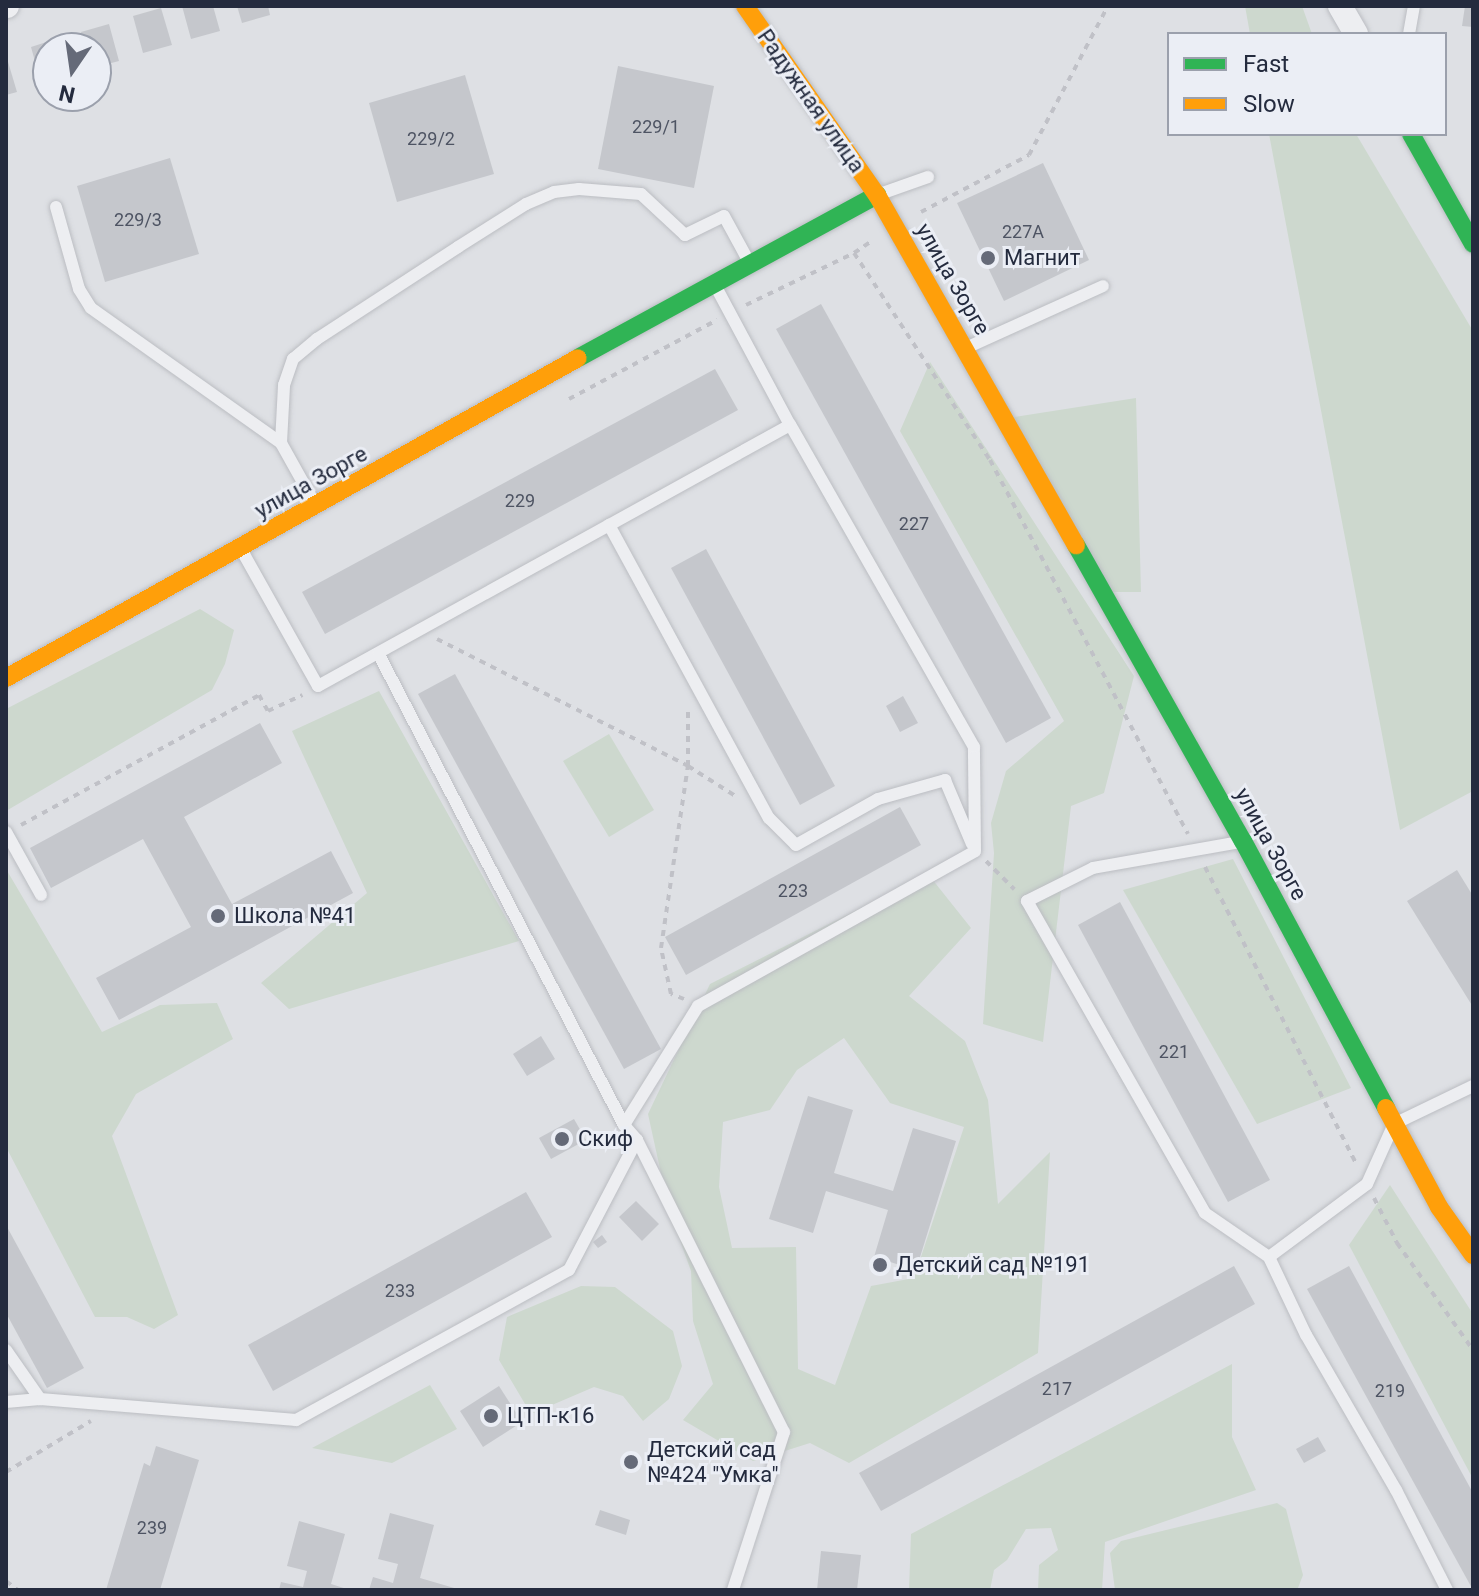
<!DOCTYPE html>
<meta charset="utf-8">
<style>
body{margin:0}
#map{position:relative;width:1479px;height:1596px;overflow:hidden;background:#dee0e4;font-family:Roboto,sans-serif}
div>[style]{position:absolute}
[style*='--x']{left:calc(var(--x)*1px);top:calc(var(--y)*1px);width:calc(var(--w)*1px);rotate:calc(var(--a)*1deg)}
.green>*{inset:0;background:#cdd8ce}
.building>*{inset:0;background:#c5c7cc}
.path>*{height:4px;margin-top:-2px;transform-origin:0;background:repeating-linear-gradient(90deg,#c0c1c7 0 6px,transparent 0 12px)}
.roads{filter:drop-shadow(0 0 2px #bbbdc2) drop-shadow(0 0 2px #bbbdc2)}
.lane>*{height:12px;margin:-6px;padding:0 6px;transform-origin:6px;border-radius:6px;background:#edeef1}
.street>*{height:24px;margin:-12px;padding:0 12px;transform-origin:12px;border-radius:12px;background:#edeef1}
.fast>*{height:18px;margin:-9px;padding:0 9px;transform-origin:9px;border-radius:9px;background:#30b455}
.slow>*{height:18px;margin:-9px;padding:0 9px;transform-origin:9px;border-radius:9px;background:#ff9f0a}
.dots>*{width:22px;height:22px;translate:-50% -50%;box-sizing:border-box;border:4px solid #ebeef5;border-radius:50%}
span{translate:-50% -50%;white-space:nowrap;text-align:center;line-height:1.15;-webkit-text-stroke:6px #ebeef5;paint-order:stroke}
.number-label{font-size:18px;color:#4e5463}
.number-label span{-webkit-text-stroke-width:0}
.street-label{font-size:22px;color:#242b3e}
.poi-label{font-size:22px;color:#242b3e}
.left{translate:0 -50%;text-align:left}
.frame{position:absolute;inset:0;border:8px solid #242b3e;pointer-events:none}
.legend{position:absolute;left:1167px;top:32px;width:280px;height:104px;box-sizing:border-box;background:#ebeef5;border:2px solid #9ba0ac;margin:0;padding:10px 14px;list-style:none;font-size:24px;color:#242b3e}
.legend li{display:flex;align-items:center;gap:16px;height:40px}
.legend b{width:40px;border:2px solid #9ba0ac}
.north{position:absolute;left:32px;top:32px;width:80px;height:80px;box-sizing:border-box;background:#ebeef5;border:2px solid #9ba0ac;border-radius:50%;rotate:193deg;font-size:22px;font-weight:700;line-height:32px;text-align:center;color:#242b3e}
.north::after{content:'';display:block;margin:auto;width:28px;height:36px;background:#656a78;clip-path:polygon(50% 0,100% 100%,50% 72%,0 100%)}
</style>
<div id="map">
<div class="green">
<div style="clip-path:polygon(1245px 6px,1302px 6px,1312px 34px,1250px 34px)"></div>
<div style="clip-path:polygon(1269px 134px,1356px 134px,1473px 331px,1473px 791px,1400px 830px)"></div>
<div style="clip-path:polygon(930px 362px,1134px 676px,1104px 793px,1071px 806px,1043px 1042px,983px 1024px,994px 853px,991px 823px,1006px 771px,1064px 721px,900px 431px)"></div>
<div style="clip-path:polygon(1136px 398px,1141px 592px,1097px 592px,1014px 417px)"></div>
<div style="clip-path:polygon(200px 609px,234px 630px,225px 664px,212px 690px,6px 811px,6px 709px)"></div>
<div style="clip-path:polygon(379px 691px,519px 941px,289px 1009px,261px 983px,367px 893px,292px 731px)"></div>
<div style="clip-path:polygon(609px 734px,654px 810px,609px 837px,563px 761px)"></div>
<div style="clip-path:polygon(1233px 859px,1351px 1088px,1257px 1124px,1123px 890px)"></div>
<div style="clip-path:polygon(6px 869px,102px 1032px,160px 1005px,217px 1003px,233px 1039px,136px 1094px,112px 1136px,178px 1315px,154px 1329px,127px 1317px,95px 1317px,6px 1147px)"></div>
<div style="clip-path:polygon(evenodd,928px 874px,971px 928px,909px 996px,965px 1041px,988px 1100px,998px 1204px,1050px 1152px,1038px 1353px,849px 1463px,810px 1443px,753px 1461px,683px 1420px,713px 1384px,693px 1321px,691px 1271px,669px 1210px,648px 1114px,710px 984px,928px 874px,844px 1038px,890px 1103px,964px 1127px,914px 1278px,871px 1286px,835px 1385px,798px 1369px,796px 1247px,732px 1248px,719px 1187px,723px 1122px,770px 1110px,797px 1070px,844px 1038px)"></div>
<div style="clip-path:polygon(1390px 1185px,1473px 1314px,1473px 1479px,1349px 1245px)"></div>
<div style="clip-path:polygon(581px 1286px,615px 1287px,673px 1331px,682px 1366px,669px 1399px,643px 1421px,623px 1396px,594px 1387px,531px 1414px,499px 1360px,507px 1317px)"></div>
<div style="clip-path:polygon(1232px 1364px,1232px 1437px,1256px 1490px,1105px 1542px,1102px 1590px,1038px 1590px,1039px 1565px,1058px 1550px,1051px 1528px,1026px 1529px,1007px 1560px,994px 1570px,990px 1590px,909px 1590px,911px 1534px)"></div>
<div style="clip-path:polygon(430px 1385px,457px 1429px,392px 1463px,312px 1448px)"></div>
<div style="clip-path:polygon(1277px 1503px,1286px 1509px,1303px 1575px,1298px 1588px,1115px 1590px,1110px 1553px,1121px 1541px)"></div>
</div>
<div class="building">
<div style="clip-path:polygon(182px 6px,213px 6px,220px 31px,191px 39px)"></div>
<div style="clip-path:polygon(237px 6px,268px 6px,270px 15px,242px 23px)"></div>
<div style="clip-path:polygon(1465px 6px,1473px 6px,1473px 27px,1462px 26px)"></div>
<div style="clip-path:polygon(161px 8px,172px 45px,143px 53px,133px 16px)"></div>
<div style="clip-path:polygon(109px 24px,119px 61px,96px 67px,96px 48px,85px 48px,81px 32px)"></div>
<div style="clip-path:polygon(59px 38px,62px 48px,48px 48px,48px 81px,41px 83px,31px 47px)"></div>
<div style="clip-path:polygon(6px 55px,17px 92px,6px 95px)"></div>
<div style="clip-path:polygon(618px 66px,714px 86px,694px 188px,598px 169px)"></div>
<div style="clip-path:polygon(465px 75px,494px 174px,397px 202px,369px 103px)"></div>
<div style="clip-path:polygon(170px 158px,199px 254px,105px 282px,77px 186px)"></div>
<div style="clip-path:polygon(1043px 163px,1089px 260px,1004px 301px,957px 203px)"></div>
<div style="clip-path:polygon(821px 304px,1051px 718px,1006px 743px,776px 329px)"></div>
<div style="clip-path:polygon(715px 369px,738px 410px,325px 634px,302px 592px)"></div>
<div style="clip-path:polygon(706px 549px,835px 786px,800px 805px,671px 568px)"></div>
<div style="clip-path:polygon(455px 674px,661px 1049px,624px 1069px,418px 694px)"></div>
<div style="clip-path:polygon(903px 696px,918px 723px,900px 732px,886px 706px)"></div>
<div style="clip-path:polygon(260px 723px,282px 763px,184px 817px,232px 904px,331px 851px,353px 893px,119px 1020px,96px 978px,191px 927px,143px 839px,51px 888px,30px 848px)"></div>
<div style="clip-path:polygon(900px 807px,921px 845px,686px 975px,665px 937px)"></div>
<div style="clip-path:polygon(1457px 870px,1473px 896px,1473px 1007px,1407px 901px)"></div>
<div style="clip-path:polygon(1120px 902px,1270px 1180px,1228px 1202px,1078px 925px)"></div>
<div style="clip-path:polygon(541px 1036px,555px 1059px,527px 1076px,513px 1054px)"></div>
<div style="clip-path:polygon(808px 1096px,853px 1110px,834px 1173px,893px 1191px,913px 1128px,956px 1141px,916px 1270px,874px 1257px,888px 1210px,826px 1191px,813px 1233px,769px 1219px)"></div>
<div style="clip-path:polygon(574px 1119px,586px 1140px,551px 1159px,539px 1138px)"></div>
<div style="clip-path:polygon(526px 1192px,552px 1237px,273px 1391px,248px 1345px)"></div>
<div style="clip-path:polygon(636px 1201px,659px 1224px,642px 1241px,619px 1217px)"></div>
<div style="clip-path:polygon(6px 1225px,84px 1368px,47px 1388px,6px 1313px)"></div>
<div style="clip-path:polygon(602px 1235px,607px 1242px,598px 1248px,593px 1242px)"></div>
<div style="clip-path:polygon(1234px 1266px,1255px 1304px,881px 1511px,859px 1473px)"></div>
<div style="clip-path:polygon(1349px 1266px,1473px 1493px,1473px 1590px,1307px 1289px)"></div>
<div style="clip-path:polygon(499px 1386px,522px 1422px,483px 1447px,460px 1411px)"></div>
<div style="clip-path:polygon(1318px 1437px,1326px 1451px,1304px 1463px,1296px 1449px)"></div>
<div style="clip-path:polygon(156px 1446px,199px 1460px,160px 1590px,106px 1590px,144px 1463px,150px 1466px)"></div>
<div style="clip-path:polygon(600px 1510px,630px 1520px,626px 1535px,595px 1525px)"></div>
<div style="clip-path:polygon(390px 1513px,434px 1525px,420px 1578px,461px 1590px,369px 1590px,373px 1577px,393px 1583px,398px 1564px,378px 1559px)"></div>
<div style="clip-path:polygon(299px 1521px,345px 1534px,331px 1584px,350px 1590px,279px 1590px,281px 1582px,303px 1587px,307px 1571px,287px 1566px)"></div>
<div style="clip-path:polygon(821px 1551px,861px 1555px,857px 1590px,817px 1590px)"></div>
</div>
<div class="path">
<div style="--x:921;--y:212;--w:122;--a:-27.8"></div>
<div style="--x:1029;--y:155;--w:169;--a:-62.1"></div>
<div style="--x:854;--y:253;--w:22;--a:-34"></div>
<div style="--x:746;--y:305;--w:120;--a:-25.7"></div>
<div style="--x:854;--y:253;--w:248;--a:56.7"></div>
<div style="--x:990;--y:460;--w:423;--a:62.1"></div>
<div style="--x:569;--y:399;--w:168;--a:-28.1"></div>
<div style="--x:437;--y:639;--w:281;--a:26.8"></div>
<div style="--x:688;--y:766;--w:58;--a:32.3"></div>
<div style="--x:21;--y:825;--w:271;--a:-28.6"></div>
<div style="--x:259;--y:695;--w:18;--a:61"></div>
<div style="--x:268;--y:711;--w:38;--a:-25"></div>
<div style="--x:986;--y:861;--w:40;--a:45"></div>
<div style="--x:1205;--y:867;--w:335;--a:63"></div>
<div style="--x:684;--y:999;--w:14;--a:-159"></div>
<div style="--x:671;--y:994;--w:47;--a:-102.3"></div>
<div style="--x:661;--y:948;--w:184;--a:-81.6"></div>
<div style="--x:688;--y:766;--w:59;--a:-90"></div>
<div style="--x:1374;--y:1198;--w:51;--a:62.9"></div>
<div style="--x:1397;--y:1243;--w:131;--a:54.6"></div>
<div style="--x:6;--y:1472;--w:99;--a:-31"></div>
<div style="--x:6;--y:1581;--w:15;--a:37"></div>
</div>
<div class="roads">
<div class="lane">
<div style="--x:1409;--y:34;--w:28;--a:-80"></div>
<div style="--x:880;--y:194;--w:51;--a:-19.5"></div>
<div style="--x:56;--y:207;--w:85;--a:74.3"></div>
<div style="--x:79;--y:289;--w:22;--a:58"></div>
<div style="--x:91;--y:308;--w:233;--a:35.4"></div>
<div style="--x:281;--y:443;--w:68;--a:60.8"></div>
<div style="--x:968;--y:347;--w:148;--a:-24.3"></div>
<div style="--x:281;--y:443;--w:58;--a:-87"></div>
<div style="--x:284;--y:385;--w:28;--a:-71"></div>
<div style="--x:293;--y:359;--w:31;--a:-40"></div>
<div style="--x:317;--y:339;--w:168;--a:-33.1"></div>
<div style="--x:458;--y:247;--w:80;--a:-32.3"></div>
<div style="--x:526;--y:204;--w:30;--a:-23"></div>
<div style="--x:554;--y:192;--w:25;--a:-7"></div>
<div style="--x:579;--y:189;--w:62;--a:4.6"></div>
<div style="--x:641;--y:194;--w:60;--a:43"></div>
<div style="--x:685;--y:235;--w:43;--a:-26"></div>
<div style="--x:724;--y:216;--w:50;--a:61.4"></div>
<div style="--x:609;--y:525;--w:334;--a:61.4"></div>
<div style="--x:769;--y:818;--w:38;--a:45"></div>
<div style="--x:796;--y:845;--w:94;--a:-29.3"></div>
<div style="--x:878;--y:799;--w:70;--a:-15.8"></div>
<div style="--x:945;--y:780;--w:69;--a:67.1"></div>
<div style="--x:241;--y:549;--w:157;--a:60.7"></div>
<div style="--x:318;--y:686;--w:539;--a:-28.94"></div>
<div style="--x:6;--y:832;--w:72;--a:60.9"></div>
<div style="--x:1240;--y:842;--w:149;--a:170"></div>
<div style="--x:1093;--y:868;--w:74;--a:153.4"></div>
<div style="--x:1027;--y:901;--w:359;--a:60.3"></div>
<div style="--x:1205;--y:1213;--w:78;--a:34.5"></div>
<div style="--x:624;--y:1125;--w:140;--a:-58.1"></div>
<div style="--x:698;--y:1006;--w:317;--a:-29.2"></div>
<div style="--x:975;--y:851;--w:104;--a:-90.6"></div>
<div style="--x:974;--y:747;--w:371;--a:-119.7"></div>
<div style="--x:790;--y:425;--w:159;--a:-118.2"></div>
<div style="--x:637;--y:1140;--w:327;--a:63.3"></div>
<div style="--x:784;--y:1432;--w:166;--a:107.9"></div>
<div style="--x:6;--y:1350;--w:60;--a:55.2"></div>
<div style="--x:40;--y:1399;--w:257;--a:4.7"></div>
<div style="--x:296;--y:1420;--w:311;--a:-28.8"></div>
<div style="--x:569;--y:1270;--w:147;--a:-62.4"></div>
<div style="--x:637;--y:1140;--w:20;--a:-131"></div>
<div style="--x:624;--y:1125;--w:532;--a:-117.53"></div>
<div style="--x:6;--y:1402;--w:34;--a:-5"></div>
<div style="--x:1447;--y:1590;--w:112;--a:-117"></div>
<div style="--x:1396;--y:1490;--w:179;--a:-120.1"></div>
<div style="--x:1306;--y:1335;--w:86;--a:-115.4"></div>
<div style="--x:1269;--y:1257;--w:122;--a:-36.7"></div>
<div style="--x:1367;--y:1184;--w:66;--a:-65.8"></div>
<div style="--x:1394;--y:1124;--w:88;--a:-25.7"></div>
</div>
<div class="street">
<div style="--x:6;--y:6;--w:1;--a:0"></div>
<div style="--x:1340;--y:6;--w:32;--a:60"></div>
</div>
<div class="fast">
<div style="--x:1411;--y:134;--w:126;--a:60.6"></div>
<div style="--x:578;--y:358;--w:341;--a:-28.6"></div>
<div style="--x:1076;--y:545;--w:340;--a:60.6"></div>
<div style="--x:1243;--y:841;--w:303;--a:61.8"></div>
</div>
<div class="slow">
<div style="--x:745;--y:6;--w:231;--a:55.1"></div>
<div style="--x:877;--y:195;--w:403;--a:60.4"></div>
<div style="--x:6;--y:678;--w:655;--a:-29.22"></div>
<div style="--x:1386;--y:1108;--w:112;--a:61.8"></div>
<div style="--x:1439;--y:1207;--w:59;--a:54.7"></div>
</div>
</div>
<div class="dots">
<div style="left:988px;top:258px;background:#656a78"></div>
<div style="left:218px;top:916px;background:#656a78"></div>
<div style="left:562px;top:1139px;background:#656a78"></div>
<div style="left:880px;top:1265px;background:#656a78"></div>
<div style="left:491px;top:1416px;background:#656a78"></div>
<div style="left:631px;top:1462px;background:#656a78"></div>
</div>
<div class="number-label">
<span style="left:656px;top:127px">229/1</span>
<span style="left:431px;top:139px">229/2</span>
<span style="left:138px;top:220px">229/3</span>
<span style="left:1023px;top:232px">227А</span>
<span style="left:520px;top:501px">229</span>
<span style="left:914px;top:524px">227</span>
<span style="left:793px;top:891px">223</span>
<span style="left:1174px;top:1052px">221</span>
<span style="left:400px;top:1291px">233</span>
<span style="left:1057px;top:1389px">217</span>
<span style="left:1390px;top:1391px">219</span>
<span style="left:152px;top:1528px">239</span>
</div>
<div class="street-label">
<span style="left:811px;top:101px;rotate:55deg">Радужная улица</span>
<span style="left:953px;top:279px;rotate:60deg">улица Зорге</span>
<span style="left:311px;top:482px;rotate:-29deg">улица Зорге</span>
<span style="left:1271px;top:844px;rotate:61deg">улица Зорге</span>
</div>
<div class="poi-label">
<span class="left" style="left:1004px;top:258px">Магнит</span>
<span class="left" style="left:234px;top:916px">Школа №41</span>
<span class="left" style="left:578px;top:1139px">Скиф</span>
<span class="left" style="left:896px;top:1265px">Детский сад №191</span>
<span class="left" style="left:507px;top:1416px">ЦТП-к16</span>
<span class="left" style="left:647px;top:1462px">Детский сад<br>№424 "Умка"</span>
</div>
<div class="frame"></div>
<ul class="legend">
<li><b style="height:10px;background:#30b455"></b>Fast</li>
<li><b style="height:10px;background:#ff9f0a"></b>Slow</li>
</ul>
<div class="north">N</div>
</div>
